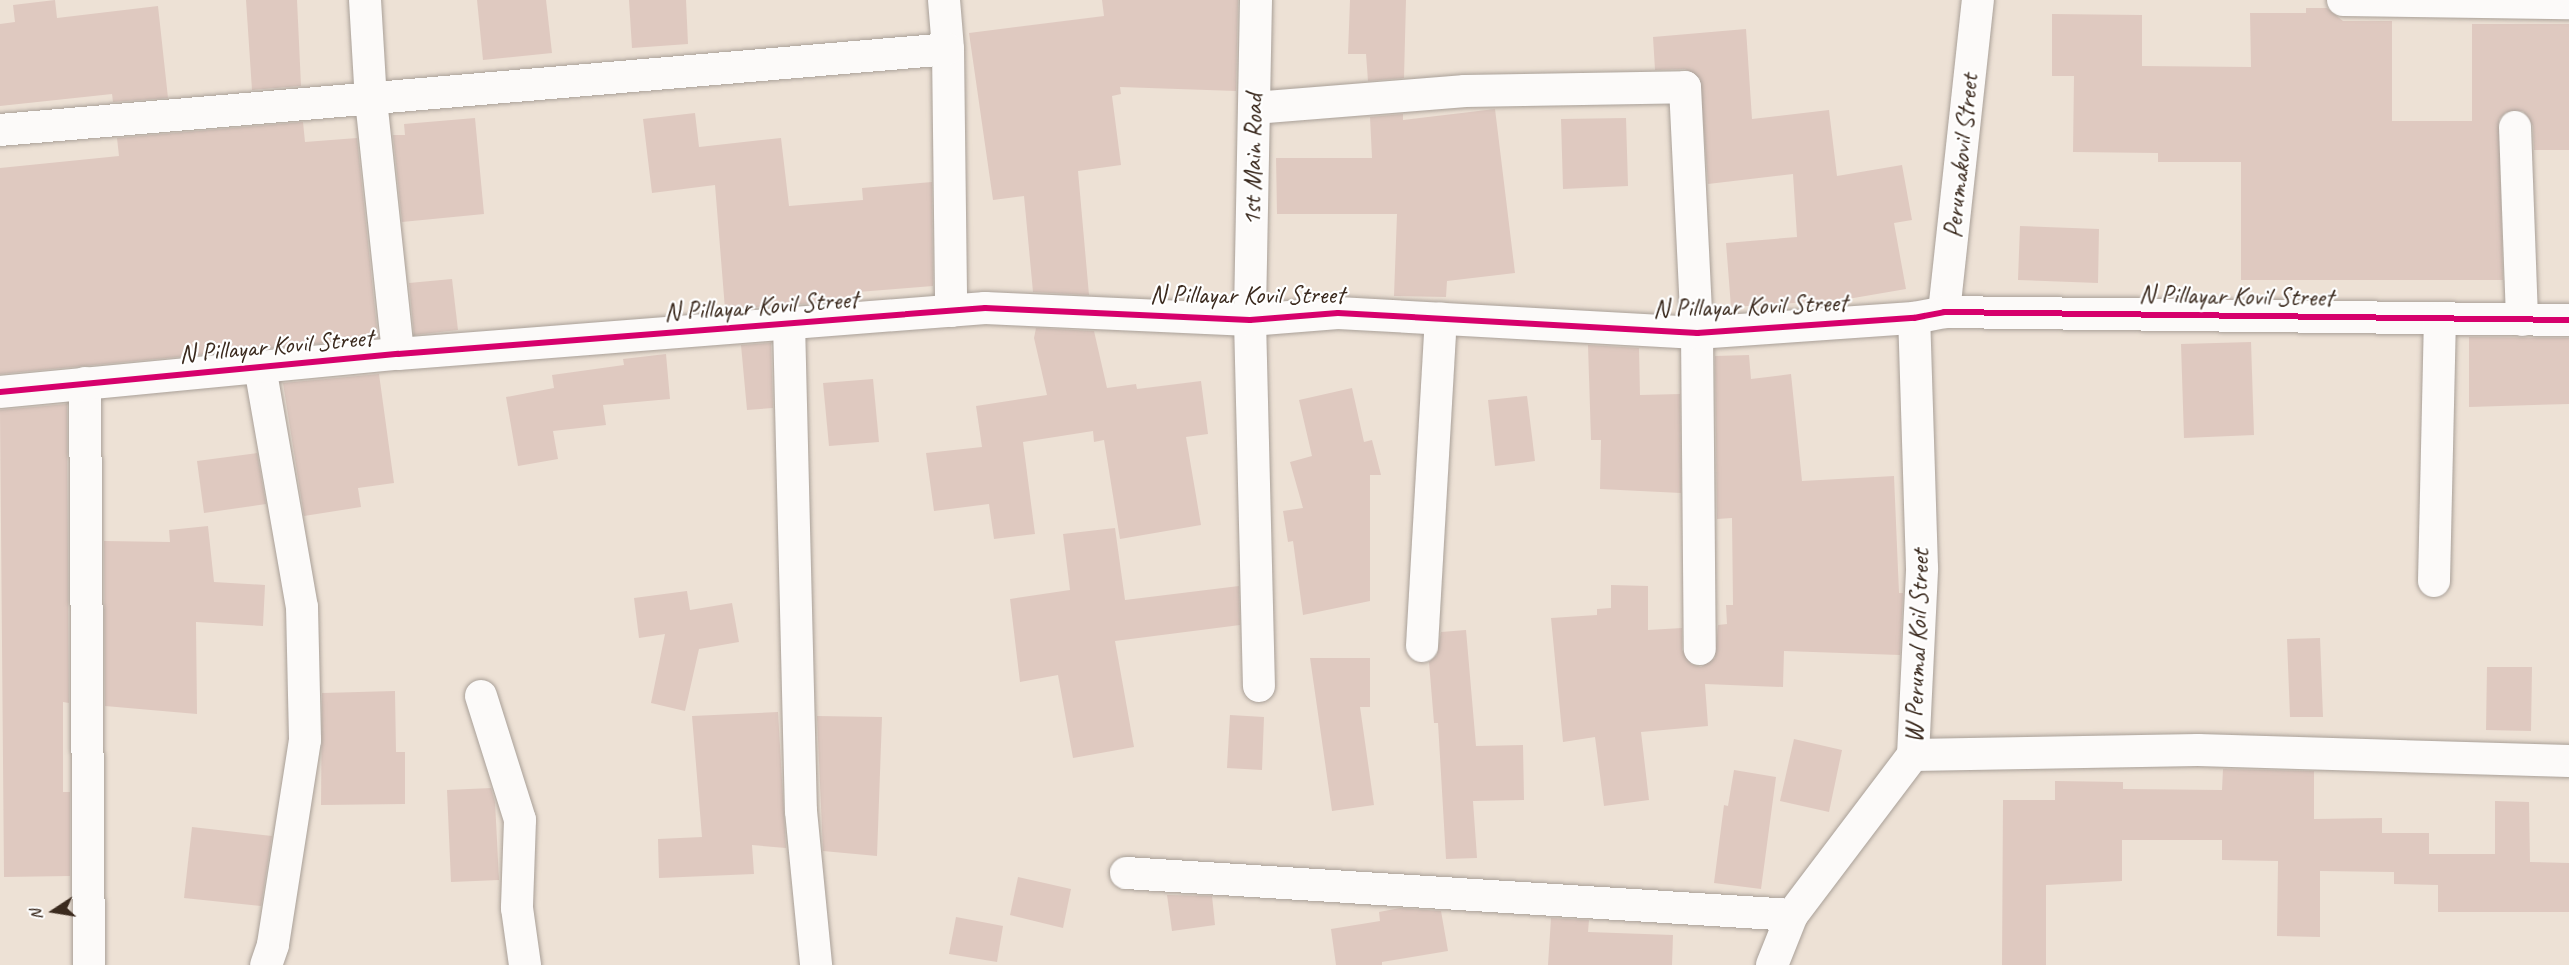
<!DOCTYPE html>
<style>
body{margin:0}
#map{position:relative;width:2569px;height:965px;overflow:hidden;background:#ede1d5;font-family:Caveat,sans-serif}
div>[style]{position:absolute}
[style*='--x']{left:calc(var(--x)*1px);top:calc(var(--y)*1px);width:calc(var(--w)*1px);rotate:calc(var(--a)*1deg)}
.building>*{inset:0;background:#dfc9c0}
.roads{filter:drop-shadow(0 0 2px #a9a098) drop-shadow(0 0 2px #a9a098)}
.minor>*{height:32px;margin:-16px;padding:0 16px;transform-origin:16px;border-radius:16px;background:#fcfaf9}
.cycleway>*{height:6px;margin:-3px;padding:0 3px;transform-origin:3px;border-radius:3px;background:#d6006c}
span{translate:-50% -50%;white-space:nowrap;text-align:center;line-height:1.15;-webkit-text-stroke:4.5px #fff;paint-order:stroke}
.street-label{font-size:26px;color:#3b2a1e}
.north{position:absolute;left:24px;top:881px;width:60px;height:60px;-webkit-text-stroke:4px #fff;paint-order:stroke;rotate:258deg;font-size:16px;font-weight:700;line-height:24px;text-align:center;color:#3b2a1e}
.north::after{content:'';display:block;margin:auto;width:21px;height:27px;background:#3b2a1e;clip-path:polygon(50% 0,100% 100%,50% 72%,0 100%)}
</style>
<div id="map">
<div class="building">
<div style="clip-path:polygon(55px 0,57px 18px,158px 6px,168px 98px,113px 102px,112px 94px,0 106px,0 24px,15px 22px,13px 5px)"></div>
<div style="clip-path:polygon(246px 0,297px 0,301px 86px,252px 90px)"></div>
<div style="clip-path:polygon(477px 0,546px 0,552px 53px,483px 60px)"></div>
<div style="clip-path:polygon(629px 0,686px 0,688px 44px,632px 48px)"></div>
<div style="clip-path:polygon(1102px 0,1238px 0,1236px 91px,1120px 87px,1121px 94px,1112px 96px,1121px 165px,1078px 171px,1089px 295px,1033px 292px,1024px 196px,993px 200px,969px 33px,1104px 16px)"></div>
<div style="clip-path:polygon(1350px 0,1406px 0,1404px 78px,1368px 81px,1366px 54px,1348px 54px)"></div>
<div style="clip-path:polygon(2306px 8px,2327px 8px,2343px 21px,2392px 21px,2392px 121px,2472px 121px,2472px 24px,2569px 24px,2569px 150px,2534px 150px,2533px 126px,2523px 111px,2506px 112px,2499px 119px,2503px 280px,2241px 280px,2241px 162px,2158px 162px,2158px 153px,2073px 152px,2074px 76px,2052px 76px,2052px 14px,2142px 15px,2142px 66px,2251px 67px,2250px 13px,2306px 13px)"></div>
<div style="clip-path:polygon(1746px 29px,1752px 119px,1829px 110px,1837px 176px,1902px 165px,1912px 220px,1894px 223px,1906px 289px,1842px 300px,1731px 307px,1726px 243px,1797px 237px,1793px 174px,1708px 184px,1700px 78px,1685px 69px,1655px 70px,1653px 37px)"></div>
<div style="clip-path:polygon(1495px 109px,1515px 273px,1447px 281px,1446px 297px,1394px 296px,1397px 214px,1277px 214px,1276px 158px,1372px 158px,1370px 117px,1403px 114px,1403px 120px)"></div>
<div style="clip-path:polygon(695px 113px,699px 147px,781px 138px,789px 206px,863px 200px,862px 188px,932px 182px,933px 286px,858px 292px,859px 300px,725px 309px,715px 185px,652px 193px,643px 119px)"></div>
<div style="clip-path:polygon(475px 118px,484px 214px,402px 222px,393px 135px,405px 135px,404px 124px)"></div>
<div style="clip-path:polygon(1626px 118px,1628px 186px,1563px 189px,1561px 119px)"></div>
<div style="clip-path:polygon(303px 122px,305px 142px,357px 138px,378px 338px,0 374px,0 168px,119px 156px,117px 138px)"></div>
<div style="clip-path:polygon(2020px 226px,2099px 229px,2098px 283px,2018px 280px)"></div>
<div style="clip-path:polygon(452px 279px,458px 330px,414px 335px,409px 283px)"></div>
<div style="clip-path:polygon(1036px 328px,1094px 331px,1107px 388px,1136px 384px,1137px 389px,1201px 381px,1208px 434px,1186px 437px,1201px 525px,1120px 539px,1104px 440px,1094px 442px,1093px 431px,1023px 442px,1035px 534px,994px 539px,989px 504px,934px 511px,926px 453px,982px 447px,976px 406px,1047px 395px,1034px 338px)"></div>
<div style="clip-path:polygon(2469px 337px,2569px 338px,2569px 404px,2469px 407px)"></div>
<div style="clip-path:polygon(2251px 342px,2254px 435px,2184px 438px,2181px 344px)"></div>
<div style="clip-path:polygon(771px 343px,773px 408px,747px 410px,741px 345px)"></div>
<div style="clip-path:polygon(1588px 345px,1639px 348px,1640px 395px,1680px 394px,1681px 493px,1600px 489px,1601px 440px,1591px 440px)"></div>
<div style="clip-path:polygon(666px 354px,670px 399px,603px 405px,606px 425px,553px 431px,558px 459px,518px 466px,506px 397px,554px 388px,552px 375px,624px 365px,623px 359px)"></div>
<div style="clip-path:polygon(1749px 355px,1751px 379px,1791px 374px,1802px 481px,1894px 476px,1899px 593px,1903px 593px,1900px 655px,1784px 651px,1783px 687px,1705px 684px,1708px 726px,1641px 732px,1649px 800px,1604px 806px,1595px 737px,1563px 742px,1551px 618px,1597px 615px,1597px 609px,1611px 608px,1611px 585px,1648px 586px,1648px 630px,1682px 628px,1682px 650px,1691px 664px,1701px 667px,1715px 658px,1718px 625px,1727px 624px,1726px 605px,1733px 605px,1732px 518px,1717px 519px,1715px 356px)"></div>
<div style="clip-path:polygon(379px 374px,394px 483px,358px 488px,361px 507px,304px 516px,283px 383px)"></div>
<div style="clip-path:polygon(873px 379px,879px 442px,829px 446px,823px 383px)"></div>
<div style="clip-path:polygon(1352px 388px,1364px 442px,1372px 440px,1381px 475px,1370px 475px,1370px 601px,1303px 615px,1293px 541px,1288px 542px,1283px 511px,1303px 508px,1290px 462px,1312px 456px,1299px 400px)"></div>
<div style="clip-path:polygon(1527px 396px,1535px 461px,1495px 466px,1488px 400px)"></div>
<div style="clip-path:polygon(67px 404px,69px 703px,63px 702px,63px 792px,70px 792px,70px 876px,4px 877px,0 410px)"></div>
<div style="clip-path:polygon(257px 453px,266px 504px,204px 513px,197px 461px)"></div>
<div style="clip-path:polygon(208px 526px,214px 582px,265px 585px,263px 626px,196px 622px,197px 714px,105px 706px,104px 541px,170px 542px,169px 530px)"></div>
<div style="clip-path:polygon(1115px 528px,1125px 600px,1239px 586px,1240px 625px,1115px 641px,1134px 747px,1073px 758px,1058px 675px,1020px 682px,1010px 599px,1070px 590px,1063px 534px)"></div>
<div style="clip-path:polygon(687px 591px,690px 610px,732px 603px,739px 642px,699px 649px,685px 711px,651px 703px,665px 634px,639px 638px,634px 598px)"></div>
<div style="clip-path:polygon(1466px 630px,1476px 746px,1523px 745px,1524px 800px,1473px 801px,1477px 858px,1446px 859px,1438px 723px,1434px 723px,1429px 662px,1437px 655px,1441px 632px)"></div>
<div style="clip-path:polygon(2320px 638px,2323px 717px,2290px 717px,2287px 639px)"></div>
<div style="clip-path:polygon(1310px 658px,1370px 658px,1370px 707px,1360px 707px,1374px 805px,1332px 811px)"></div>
<div style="clip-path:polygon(2487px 667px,2532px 667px,2531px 731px,2486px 730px)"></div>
<div style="clip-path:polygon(395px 691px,396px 752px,405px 752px,405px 804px,321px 805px,322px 693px)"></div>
<div style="clip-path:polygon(778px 712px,786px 848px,752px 845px,754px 874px,659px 878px,658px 839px,702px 837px,692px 716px)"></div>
<div style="clip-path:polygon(1230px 715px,1264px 717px,1262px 770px,1227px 768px)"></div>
<div style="clip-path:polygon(817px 716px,882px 717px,877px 856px,823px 851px)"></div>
<div style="clip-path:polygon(1794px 739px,1842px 750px,1829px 812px,1780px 801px)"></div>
<div style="clip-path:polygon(2223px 769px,2314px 771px,2314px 819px,2382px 818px,2382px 833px,2429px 833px,2429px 854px,2495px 854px,2495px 801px,2529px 802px,2530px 862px,2569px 863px,2569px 912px,2438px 912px,2438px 885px,2394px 884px,2394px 872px,2320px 871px,2320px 937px,2277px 936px,2278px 861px,2222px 860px,2222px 840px,2122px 840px,2122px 881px,2046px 885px,2046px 965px,2002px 965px,2003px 800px,2055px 800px,2055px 781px,2123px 782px,2123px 789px,2222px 790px)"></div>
<div style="clip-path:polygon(1734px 770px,1776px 777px,1761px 889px,1714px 883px,1724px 805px,1728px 806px)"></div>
<div style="clip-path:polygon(491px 788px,495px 802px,499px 880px,451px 882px,447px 790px)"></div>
<div style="clip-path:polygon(192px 827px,272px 836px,261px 906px,184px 898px)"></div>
<div style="clip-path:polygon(1018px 877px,1071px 889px,1063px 928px,1010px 915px)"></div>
<div style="clip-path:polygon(1167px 895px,1212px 896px,1215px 925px,1172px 931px)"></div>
<div style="clip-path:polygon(1400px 908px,1441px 911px,1448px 951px,1382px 962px,1382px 965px,1336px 965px,1331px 929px,1380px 921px,1379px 912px)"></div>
<div style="clip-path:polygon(956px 917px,1003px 926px,997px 962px,949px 954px)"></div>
<div style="clip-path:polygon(1551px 918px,1589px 920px,1588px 932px,1673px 935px,1672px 965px,1548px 965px)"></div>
</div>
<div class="roads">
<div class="minor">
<div style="--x:365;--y:0;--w:100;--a:86.6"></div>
<div style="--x:371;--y:100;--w:255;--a:83.9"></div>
<div style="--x:944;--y:0;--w:49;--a:85.3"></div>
<div style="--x:948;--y:49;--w:262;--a:89.3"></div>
<div style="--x:1256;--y:0;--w:320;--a:91.1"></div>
<div style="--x:1250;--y:320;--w:366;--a:88.6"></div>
<div style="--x:2343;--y:0;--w:226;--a:0.8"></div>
<div style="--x:1254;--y:108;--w:212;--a:-4.6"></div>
<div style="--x:1465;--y:91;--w:220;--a:-1"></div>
<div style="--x:1685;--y:87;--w:246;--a:87.2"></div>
<div style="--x:1697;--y:333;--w:316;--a:89.5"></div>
<div style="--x:2515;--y:127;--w:193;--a:87.9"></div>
<div style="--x:0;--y:130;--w:951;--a:-4.88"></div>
<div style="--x:1944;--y:312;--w:314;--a:-83.8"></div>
<div style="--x:789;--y:323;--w:488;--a:88.6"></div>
<div style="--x:801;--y:811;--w:155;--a:84.4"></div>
<div style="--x:260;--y:367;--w:244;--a:80.1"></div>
<div style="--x:302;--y:607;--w:133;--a:88.7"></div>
<div style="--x:305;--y:740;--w:207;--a:98.9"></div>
<div style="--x:273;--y:945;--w:21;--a:109"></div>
<div style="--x:85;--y:383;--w:582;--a:89.61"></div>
<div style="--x:0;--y:392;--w:400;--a:-5.5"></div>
<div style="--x:398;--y:354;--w:589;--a:-4.48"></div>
<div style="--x:985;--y:308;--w:265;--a:2.6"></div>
<div style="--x:1250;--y:320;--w:88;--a:-4.5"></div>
<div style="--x:1338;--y:313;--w:360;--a:3.2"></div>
<div style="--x:1697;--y:333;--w:218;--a:-4"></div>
<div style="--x:1914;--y:318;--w:31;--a:-11"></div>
<div style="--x:1944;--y:312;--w:625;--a:0.73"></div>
<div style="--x:2434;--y:581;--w:263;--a:-88.7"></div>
<div style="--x:1422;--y:646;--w:328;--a:-86.7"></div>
<div style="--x:481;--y:696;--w:130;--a:72.5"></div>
<div style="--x:520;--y:820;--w:88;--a:92"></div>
<div style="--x:517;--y:908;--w:58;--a:82"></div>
<div style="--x:1913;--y:755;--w:285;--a:-1"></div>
<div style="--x:2198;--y:750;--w:371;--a:1.7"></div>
<div style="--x:1126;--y:873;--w:667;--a:3.61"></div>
<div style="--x:1772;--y:965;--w:54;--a:-68.2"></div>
<div style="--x:1792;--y:915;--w:201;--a:-52.9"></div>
<div style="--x:1913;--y:755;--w:187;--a:-87.2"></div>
<div style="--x:1922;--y:568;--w:250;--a:-91.8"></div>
</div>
</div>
<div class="cycleway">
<div style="--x:0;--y:392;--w:400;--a:-5.5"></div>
<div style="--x:398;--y:354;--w:589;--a:-4.48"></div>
<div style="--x:985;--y:308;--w:265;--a:2.6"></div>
<div style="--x:1250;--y:320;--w:88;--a:-4.5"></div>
<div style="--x:1338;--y:313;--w:360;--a:3.2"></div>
<div style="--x:1697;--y:333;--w:218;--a:-4"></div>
<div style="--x:1914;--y:318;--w:31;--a:-11"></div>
<div style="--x:1944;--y:312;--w:625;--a:0.73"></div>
</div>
<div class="street-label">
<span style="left:1961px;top:156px;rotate:-84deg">Perumakovil Street</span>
<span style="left:1253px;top:160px;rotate:-89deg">1st Main Road</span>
<span style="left:1247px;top:295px">N Pillayar Kovil Street</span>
<span style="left:2236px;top:296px;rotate:1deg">N Pillayar Kovil Street</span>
<span style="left:761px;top:306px;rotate:-4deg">N Pillayar Kovil Street</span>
<span style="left:1750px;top:306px;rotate:-2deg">N Pillayar Kovil Street</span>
<span style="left:276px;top:346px;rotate:-5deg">N Pillayar Kovil Street</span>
<span style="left:1917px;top:646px;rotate:-88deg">W Perumal Koil Street</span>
</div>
<div class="north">N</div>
</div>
